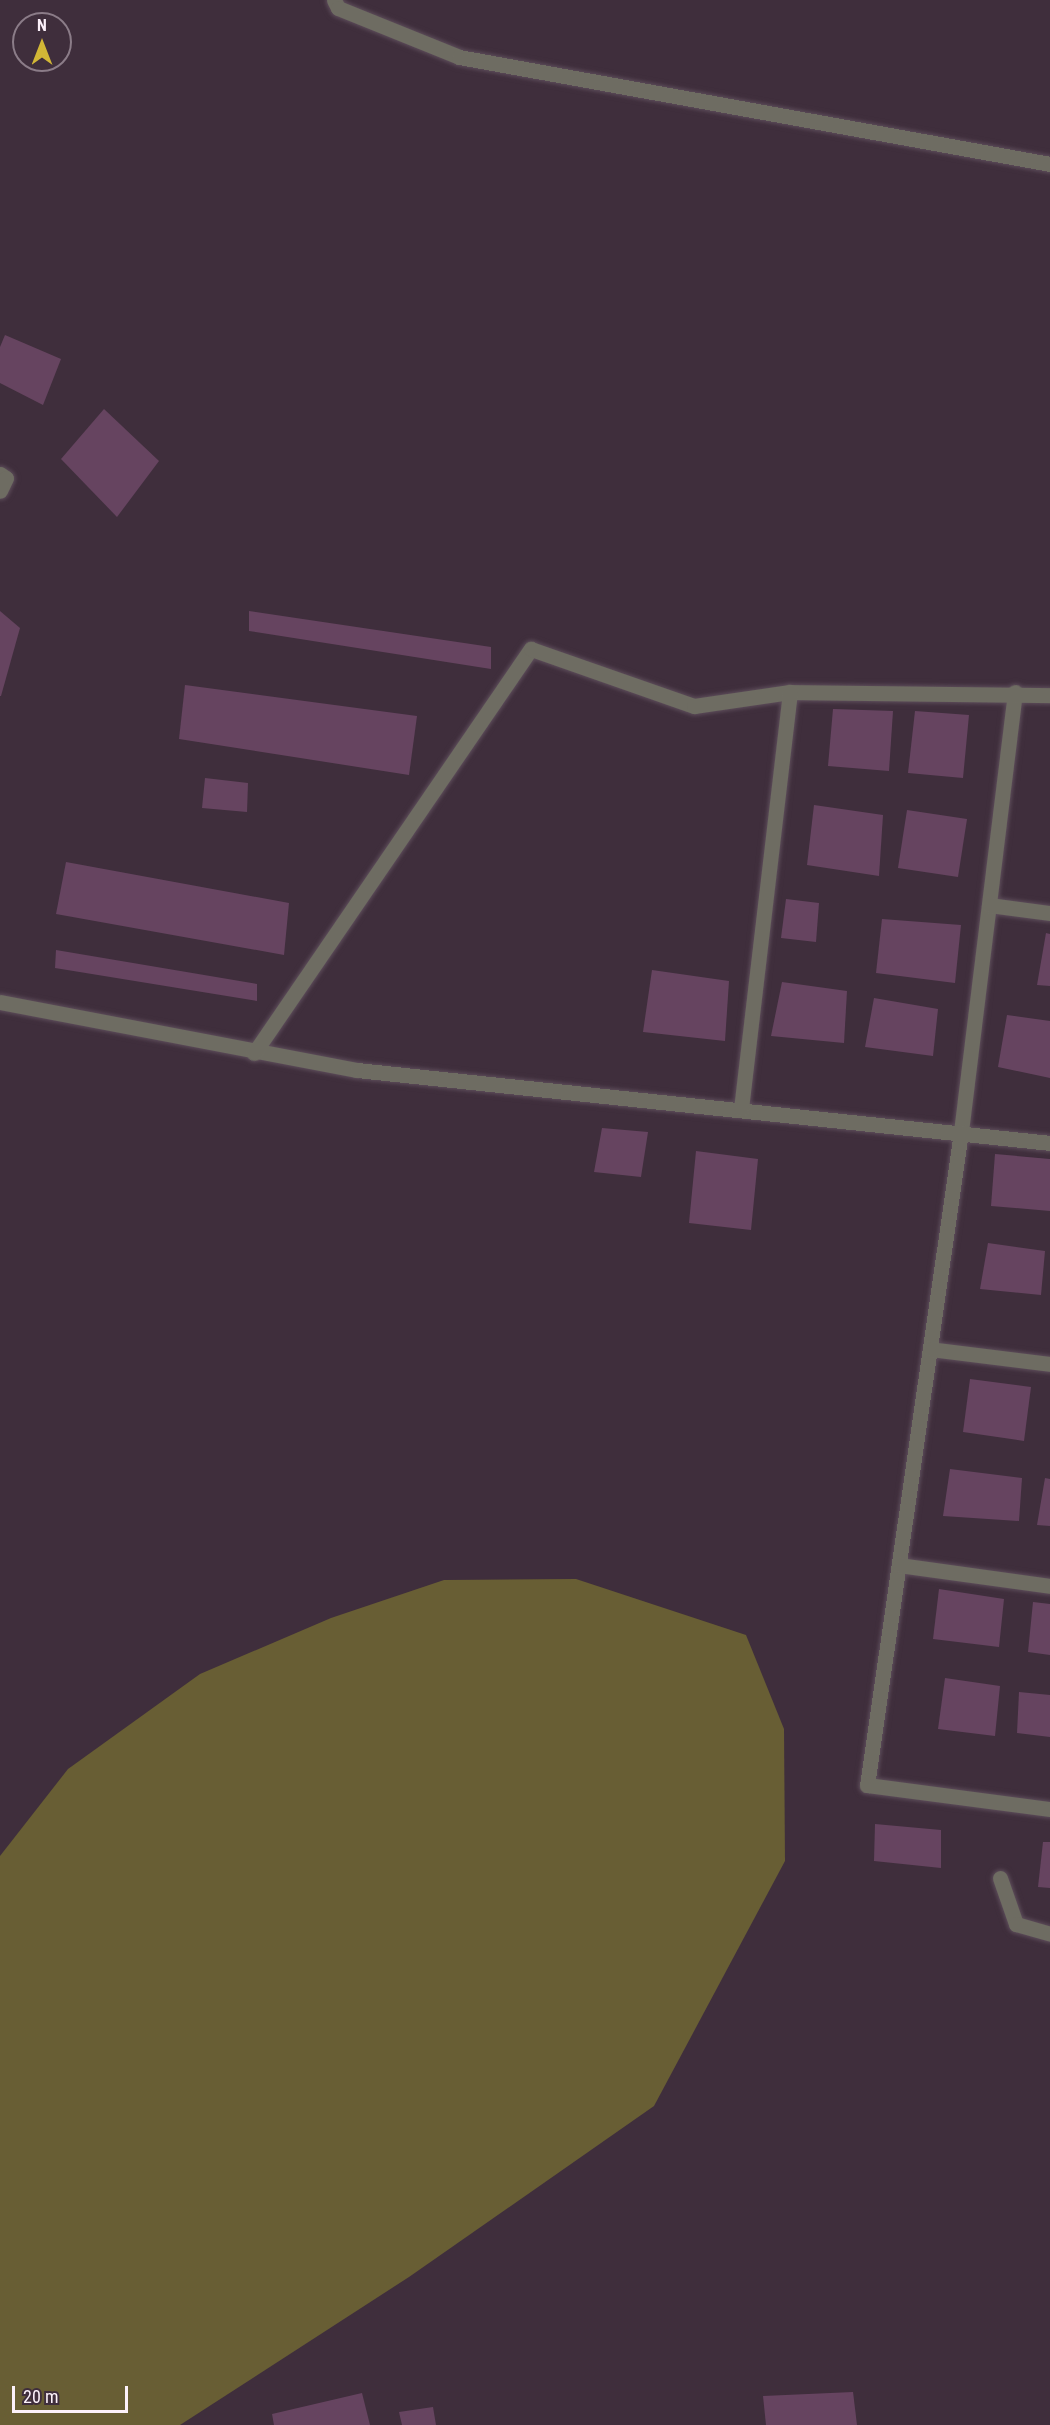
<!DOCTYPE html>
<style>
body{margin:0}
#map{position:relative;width:1050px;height:2425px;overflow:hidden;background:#3f2e3c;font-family:"Roboto Condensed",sans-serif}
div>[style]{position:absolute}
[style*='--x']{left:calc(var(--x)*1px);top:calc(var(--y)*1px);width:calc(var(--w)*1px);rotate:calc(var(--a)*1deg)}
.forest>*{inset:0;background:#685e34}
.building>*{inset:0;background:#664460}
.roads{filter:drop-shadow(0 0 2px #5d4d5a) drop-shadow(0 0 2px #5d4d5a)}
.minor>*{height:15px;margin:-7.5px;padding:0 7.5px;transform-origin:7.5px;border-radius:7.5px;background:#6e6c62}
span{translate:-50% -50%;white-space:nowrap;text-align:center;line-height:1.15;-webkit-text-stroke:5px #3f2e3c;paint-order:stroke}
.north{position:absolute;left:12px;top:12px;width:60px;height:60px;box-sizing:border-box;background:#3f2e3c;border:2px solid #8b7c88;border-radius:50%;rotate:0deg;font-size:16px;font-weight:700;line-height:24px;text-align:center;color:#fcf1fa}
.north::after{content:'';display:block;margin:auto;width:21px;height:27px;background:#d2b736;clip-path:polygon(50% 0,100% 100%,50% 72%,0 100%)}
.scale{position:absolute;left:12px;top:2386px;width:116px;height:27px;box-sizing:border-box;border:3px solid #fcf1fa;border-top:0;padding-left:8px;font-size:18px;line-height:21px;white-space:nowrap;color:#fcf1fa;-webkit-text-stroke:4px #3f2e3c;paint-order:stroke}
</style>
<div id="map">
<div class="forest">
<div style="clip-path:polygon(576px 1579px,746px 1635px,784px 1729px,785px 1861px,654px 2106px,409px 2277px,180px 2425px,0 2425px,0 1856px,68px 1769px,200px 1674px,331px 1618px,444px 1580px)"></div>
</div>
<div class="building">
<div style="clip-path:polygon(5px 335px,61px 359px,43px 405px,0 383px,0 347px)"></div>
<div style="clip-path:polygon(104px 409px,159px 461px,117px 517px,61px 459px)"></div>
<div style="clip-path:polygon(0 611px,20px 628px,1px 696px,0 696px)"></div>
<div style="clip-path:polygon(249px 611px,491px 647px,491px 669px,249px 631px)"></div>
<div style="clip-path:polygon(185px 685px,417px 716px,409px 775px,179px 739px)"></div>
<div style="clip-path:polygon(833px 709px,893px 711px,889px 771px,828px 766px)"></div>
<div style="clip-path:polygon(915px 711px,969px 715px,963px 778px,908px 773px)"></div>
<div style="clip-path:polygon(205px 778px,248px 783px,247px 812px,202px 808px)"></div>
<div style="clip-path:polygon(814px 805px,883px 815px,879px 876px,807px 865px)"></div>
<div style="clip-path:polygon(907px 810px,967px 819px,958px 877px,898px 868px)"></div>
<div style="clip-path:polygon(66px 862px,289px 903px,284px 955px,56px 914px)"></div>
<div style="clip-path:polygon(786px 899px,819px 903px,816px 942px,781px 938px)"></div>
<div style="clip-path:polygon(882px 919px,961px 925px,955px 983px,876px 973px)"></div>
<div style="clip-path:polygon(1046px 933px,1050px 934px,1050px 986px,1037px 985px)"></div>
<div style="clip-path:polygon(56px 950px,257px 984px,257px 1001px,55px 968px)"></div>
<div style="clip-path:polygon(652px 970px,729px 981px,725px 1041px,643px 1032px)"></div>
<div style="clip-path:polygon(782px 982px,847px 991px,844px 1043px,771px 1036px)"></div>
<div style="clip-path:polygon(874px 998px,938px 1009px,933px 1056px,865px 1047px)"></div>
<div style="clip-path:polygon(1007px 1015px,1050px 1021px,1050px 1078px,998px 1067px)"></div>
<div style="clip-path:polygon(602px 1128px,648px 1132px,641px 1177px,594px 1172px)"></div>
<div style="clip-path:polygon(696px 1151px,758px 1159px,751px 1230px,689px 1223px)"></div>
<div style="clip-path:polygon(995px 1154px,1050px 1159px,1050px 1211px,991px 1206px)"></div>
<div style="clip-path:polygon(988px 1243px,1045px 1251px,1041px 1295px,980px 1289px)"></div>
<div style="clip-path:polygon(970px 1379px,1031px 1387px,1024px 1441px,963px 1432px)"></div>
<div style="clip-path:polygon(950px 1469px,1022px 1478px,1019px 1521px,943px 1516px)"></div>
<div style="clip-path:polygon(1045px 1478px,1050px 1479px,1050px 1526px,1037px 1525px)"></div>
<div style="clip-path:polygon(939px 1589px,1004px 1599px,999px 1647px,933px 1639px)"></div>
<div style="clip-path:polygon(1033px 1602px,1050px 1604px,1050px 1655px,1028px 1652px)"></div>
<div style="clip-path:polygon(945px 1678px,1000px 1686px,995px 1736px,938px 1729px)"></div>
<div style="clip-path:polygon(1019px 1692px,1050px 1695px,1050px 1737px,1017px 1733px)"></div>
<div style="clip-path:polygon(875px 1824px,941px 1830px,941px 1868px,874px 1861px)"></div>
<div style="clip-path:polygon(1043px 1842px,1050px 1842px,1050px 1888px,1038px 1887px)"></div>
<div style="clip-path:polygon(853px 2392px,857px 2425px,766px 2425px,763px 2396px)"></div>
<div style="clip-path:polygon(362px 2393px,370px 2425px,274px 2425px,272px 2414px)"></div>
<div style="clip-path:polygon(433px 2407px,436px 2425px,402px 2425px,399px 2412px)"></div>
</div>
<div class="roads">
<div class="minor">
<div style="--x:334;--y:0;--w:9;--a:63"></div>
<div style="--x:338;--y:8;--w:131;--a:22"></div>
<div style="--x:459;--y:57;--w:601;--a:10.26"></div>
<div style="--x:0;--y:474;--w:7;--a:34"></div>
<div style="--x:6;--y:478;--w:14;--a:115"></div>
<div style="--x:1015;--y:692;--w:443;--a:97"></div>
<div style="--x:961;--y:1132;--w:660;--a:98.19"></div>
<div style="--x:867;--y:1785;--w:185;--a:7.5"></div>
<div style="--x:989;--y:905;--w:62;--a:7.5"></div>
<div style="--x:0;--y:1002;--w:363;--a:10.8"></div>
<div style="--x:357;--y:1070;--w:697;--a:6.01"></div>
<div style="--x:254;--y:1053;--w:490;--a:-55.6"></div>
<div style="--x:531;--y:649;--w:173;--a:19.3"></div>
<div style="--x:694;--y:706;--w:97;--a:-8.3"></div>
<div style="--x:790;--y:692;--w:260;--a:0.7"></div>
<div style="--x:741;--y:1109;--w:420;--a:-83.3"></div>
<div style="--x:930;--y:1349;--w:121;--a:7.1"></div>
<div style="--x:899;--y:1565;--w:152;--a:7.9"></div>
<div style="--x:1000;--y:1878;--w:49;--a:70.8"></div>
<div style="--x:1016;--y:1924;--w:35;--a:16"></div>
</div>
</div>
<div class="north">N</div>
<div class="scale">20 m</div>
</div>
